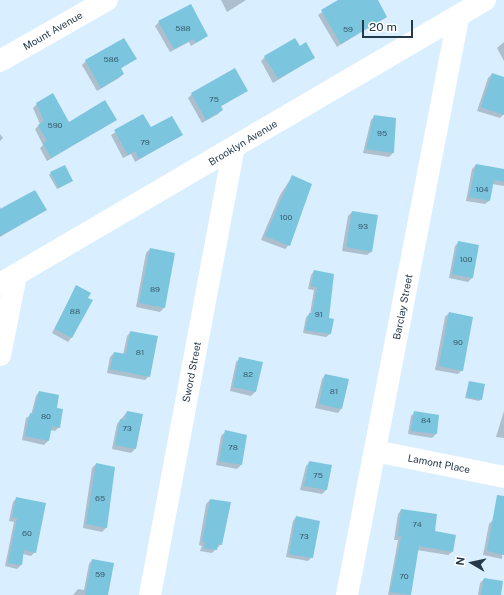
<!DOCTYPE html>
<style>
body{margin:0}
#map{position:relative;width:504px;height:595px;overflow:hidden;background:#d9eeff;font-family:"Public Sans",sans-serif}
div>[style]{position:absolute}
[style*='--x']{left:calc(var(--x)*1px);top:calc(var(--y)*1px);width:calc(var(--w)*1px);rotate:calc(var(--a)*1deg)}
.shadow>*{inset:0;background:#0003}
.building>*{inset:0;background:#7cc5de}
.minor>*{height:22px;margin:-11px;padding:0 11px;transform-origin:11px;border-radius:11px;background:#fff}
span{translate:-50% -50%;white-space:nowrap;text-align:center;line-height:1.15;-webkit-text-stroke:3px #fff;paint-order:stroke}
.number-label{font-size:8px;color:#3a5c6f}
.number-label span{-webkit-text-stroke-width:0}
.street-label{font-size:10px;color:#24394a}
.north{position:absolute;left:452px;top:543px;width:40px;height:40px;-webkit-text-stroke:3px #fff;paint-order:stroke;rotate:279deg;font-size:11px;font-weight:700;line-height:16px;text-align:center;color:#24394a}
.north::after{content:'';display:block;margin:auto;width:14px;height:18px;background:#24394a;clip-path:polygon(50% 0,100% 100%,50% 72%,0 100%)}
.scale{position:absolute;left:362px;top:20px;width:51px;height:18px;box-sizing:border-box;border:2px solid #24394a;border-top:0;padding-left:5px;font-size:12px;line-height:14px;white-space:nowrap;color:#24394a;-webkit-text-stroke:3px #fff;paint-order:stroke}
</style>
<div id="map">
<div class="shadow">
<div style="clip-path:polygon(221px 0,246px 0,227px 12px)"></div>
<div style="clip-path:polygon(340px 0,376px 0,386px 16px,337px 47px,318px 15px)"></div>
<div style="clip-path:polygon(159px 22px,207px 36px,191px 46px,189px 42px,170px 52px,155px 26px)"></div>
<div style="clip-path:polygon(504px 42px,504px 61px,497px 48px)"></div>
<div style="clip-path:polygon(299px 47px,314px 58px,273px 83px,261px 61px,265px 57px)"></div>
<div style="clip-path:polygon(135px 59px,120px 69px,123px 74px,119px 78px,97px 91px,82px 65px,86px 61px)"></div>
<div style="clip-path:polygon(492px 74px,504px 78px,504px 114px,500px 118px,477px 111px,488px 78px)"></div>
<div style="clip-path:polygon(247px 90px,220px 107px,222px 110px,218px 114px,202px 123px,188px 98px,192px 94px)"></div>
<div style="clip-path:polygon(37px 104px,69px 123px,116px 120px,47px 161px,40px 148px,43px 145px,35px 129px,40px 124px,33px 108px)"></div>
<div style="clip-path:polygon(143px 115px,150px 129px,182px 135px,135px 162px,131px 154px,123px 158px,111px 135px)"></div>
<div style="clip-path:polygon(375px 116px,393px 153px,389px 157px,363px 153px,371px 120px)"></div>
<div style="clip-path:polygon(0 134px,3px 138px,0 141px)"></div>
<div style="clip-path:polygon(476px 165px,504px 170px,504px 186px,492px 184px,489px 201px,485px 204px,466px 201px,472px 169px)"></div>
<div style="clip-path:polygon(51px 173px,70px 182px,57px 189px,49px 175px)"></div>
<div style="clip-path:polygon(292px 177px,289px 245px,285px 249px,261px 240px,280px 195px)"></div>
<div style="clip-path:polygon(0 207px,1px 209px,46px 210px,0 237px)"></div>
<div style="clip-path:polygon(352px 212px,371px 252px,367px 255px,342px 251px,348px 216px)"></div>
<div style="clip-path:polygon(459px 242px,478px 246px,472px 278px,468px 282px,449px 278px,455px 246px)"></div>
<div style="clip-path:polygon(150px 249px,164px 308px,160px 312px,136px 307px,146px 253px)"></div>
<div style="clip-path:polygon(314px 271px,328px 318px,330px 334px,326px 337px,303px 333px,306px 317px,310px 314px,314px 290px,308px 289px,311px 275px)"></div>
<div style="clip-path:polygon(76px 286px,71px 338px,68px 342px,52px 333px)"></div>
<div style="clip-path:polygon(449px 313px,462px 370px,458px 374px,435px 370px,445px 317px)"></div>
<div style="clip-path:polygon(131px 332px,149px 376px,145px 380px,107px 373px,110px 357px,114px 353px,123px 355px,127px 336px)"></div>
<div style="clip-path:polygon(240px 358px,255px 392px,251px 396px,230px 391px,236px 362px)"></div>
<div style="clip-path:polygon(325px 375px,341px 409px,338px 413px,315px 408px,322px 379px)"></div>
<div style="clip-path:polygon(469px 382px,481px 399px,479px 401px,465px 398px)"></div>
<div style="clip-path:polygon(39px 392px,55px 409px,59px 427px,55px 431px,50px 430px,48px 441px,44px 445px,22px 440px,26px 418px,31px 415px,36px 396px)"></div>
<div style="clip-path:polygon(504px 411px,504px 438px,496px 437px)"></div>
<div style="clip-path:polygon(127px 412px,135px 449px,131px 453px,112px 449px,117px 424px)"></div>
<div style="clip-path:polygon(415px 412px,436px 434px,432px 438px,408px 434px,411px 416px)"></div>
<div style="clip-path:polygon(225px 432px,246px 435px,241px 465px,237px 469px,216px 465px,221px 436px)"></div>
<div style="clip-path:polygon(310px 462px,326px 490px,322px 494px,300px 490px,306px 466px)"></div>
<div style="clip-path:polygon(96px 464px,114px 468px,106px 528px,102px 532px,83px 528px,92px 468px)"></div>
<div style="clip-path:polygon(17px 498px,35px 552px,31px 556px,23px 554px,21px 565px,17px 569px,5px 566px,14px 522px,9px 521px,13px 502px)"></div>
<div style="clip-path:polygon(210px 500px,221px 544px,212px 553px,200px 551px,202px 546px,199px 545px,206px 504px)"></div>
<div style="clip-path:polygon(401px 510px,434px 532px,452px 552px,448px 555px,417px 550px,410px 595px,388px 595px,398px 540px,394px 540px,398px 514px)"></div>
<div style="clip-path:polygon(296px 517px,312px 557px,308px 561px,286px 557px,293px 521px)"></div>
<div style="clip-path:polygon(493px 520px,504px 522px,502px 559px,483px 555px,489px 524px)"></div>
<div style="clip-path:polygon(92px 560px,107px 595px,73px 595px,78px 589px,84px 590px,89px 564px)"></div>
<div style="clip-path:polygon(484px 579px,500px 595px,478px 595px,480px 583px)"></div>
</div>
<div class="building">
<div style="clip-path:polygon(338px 0,378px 0,387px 17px,341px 44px,321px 10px)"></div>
<div style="clip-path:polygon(191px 4px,208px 36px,196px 43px,193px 39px,174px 49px,158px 21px)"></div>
<div style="clip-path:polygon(124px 38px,137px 59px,121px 68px,124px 74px,101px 88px,85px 60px)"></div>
<div style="clip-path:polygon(295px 38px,300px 46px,306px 42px,315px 58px,278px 79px,264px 56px)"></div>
<div style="clip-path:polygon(235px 68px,248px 91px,221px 106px,223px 110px,206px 120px,191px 93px)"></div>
<div style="clip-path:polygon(492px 73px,504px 77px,504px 115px,481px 107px)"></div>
<div style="clip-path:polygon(53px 93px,69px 122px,105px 100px,117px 120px,51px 158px,43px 143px,47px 141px,38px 125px,44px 121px,36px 103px)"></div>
<div style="clip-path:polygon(143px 114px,151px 127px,172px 116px,183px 135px,139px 159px,135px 151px,128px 155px,114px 130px)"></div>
<div style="clip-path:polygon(374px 115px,396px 118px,394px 153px,366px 149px)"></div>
<div style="clip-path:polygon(476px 164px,504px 169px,504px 182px,494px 180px,490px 201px,469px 197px)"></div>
<div style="clip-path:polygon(65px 165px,73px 181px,59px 188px,50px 172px)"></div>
<div style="clip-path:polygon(292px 175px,312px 184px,290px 246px,265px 236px)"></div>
<div style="clip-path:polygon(35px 190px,47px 210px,0 236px,0 209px)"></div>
<div style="clip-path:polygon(352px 211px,378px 215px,372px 252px,346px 247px)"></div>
<div style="clip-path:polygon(458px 241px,479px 245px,473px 278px,452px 274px)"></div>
<div style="clip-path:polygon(150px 248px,175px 253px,165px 308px,139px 303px)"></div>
<div style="clip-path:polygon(314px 270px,334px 274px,329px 318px,334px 319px,331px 334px,305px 330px,309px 313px,312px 313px,317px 287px,311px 286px)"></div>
<div style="clip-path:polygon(76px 285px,91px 293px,88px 298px,93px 300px,72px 338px,55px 329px)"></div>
<div style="clip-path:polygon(449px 312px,473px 317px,463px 371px,439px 366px)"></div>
<div style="clip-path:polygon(130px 331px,158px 336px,150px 377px,110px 369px,114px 352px,126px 354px)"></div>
<div style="clip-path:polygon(239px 357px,263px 362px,256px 392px,233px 387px)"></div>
<div style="clip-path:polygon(325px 374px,349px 379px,342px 409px,319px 404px)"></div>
<div style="clip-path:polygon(469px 381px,485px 384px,482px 400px,466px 397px)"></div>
<div style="clip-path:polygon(39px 391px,59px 395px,57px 408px,63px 409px,60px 428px,52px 426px,49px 441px,25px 436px,30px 413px,33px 414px)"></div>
<div style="clip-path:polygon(127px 411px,143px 414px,136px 449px,115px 445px,120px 419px,125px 420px)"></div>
<div style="clip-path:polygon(414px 411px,439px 415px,437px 434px,411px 431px)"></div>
<div style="clip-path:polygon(225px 430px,247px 435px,242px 465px,219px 461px)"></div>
<div style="clip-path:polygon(309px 461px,332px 465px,327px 490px,304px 486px)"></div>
<div style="clip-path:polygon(96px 463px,115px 467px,107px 528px,86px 524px)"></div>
<div style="clip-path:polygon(497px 495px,504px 496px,504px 555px,487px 551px)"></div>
<div style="clip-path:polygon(16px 497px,46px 503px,36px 553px,24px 550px,22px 565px,8px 563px,17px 518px,12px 517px)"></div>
<div style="clip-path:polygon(210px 499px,231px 502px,222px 545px,218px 544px,217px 550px,204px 548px,205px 542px,202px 542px)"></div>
<div style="clip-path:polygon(401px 509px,437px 514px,435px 531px,456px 535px,453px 552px,419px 546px,411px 595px,390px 592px,401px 537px,398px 536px)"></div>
<div style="clip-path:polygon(296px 516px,320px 521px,313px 558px,289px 554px)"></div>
<div style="clip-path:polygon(92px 559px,114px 563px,108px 595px,85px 595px)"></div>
<div style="clip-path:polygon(484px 578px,503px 581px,501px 595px,481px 595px)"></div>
</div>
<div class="minor">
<div style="--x:0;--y:61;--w:123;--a:-29.7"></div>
<div style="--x:0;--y:284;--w:562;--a:-30.35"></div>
<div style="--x:0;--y:355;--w:82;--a:-78.7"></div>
<div style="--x:375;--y:451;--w:132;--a:11.4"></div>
<div style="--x:150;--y:595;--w:455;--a:-79.4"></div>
<div style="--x:347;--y:595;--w:588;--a:-79.11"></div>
</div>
<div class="number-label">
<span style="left:183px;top:29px">588</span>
<span style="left:348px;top:30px">59</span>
<span style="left:111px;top:60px">586</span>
<span style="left:214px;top:100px">75</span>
<span style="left:55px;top:126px">590</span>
<span style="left:382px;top:134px">95</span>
<span style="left:145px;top:143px">79</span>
<span style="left:482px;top:190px">104</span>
<span style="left:286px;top:218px">100</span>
<span style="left:363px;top:227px">93</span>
<span style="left:466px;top:260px">100</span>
<span style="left:155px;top:290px">89</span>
<span style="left:75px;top:312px">88</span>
<span style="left:319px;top:315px">91</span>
<span style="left:458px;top:343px">90</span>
<span style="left:140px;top:353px">81</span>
<span style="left:248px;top:375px">82</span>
<span style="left:334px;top:392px">81</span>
<span style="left:46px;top:417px">80</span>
<span style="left:426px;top:421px">84</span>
<span style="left:127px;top:429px">73</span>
<span style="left:233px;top:448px">78</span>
<span style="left:318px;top:476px">75</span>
<span style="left:100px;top:499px">65</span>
<span style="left:417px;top:525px">74</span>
<span style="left:27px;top:534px">60</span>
<span style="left:304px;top:537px">73</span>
<span style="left:100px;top:575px">59</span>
<span style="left:404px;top:577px">70</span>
</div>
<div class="street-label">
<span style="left:53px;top:31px;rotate:-30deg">Mount Avenue</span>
<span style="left:243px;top:143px;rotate:-31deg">Brooklyn Avenue</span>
<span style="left:403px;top:307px;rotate:-79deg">Barclay Street</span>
<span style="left:192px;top:372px;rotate:-79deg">Sword Street</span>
<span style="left:439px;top:464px;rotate:11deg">Lamont Place</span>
</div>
<div class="north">N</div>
<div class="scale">20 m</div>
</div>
